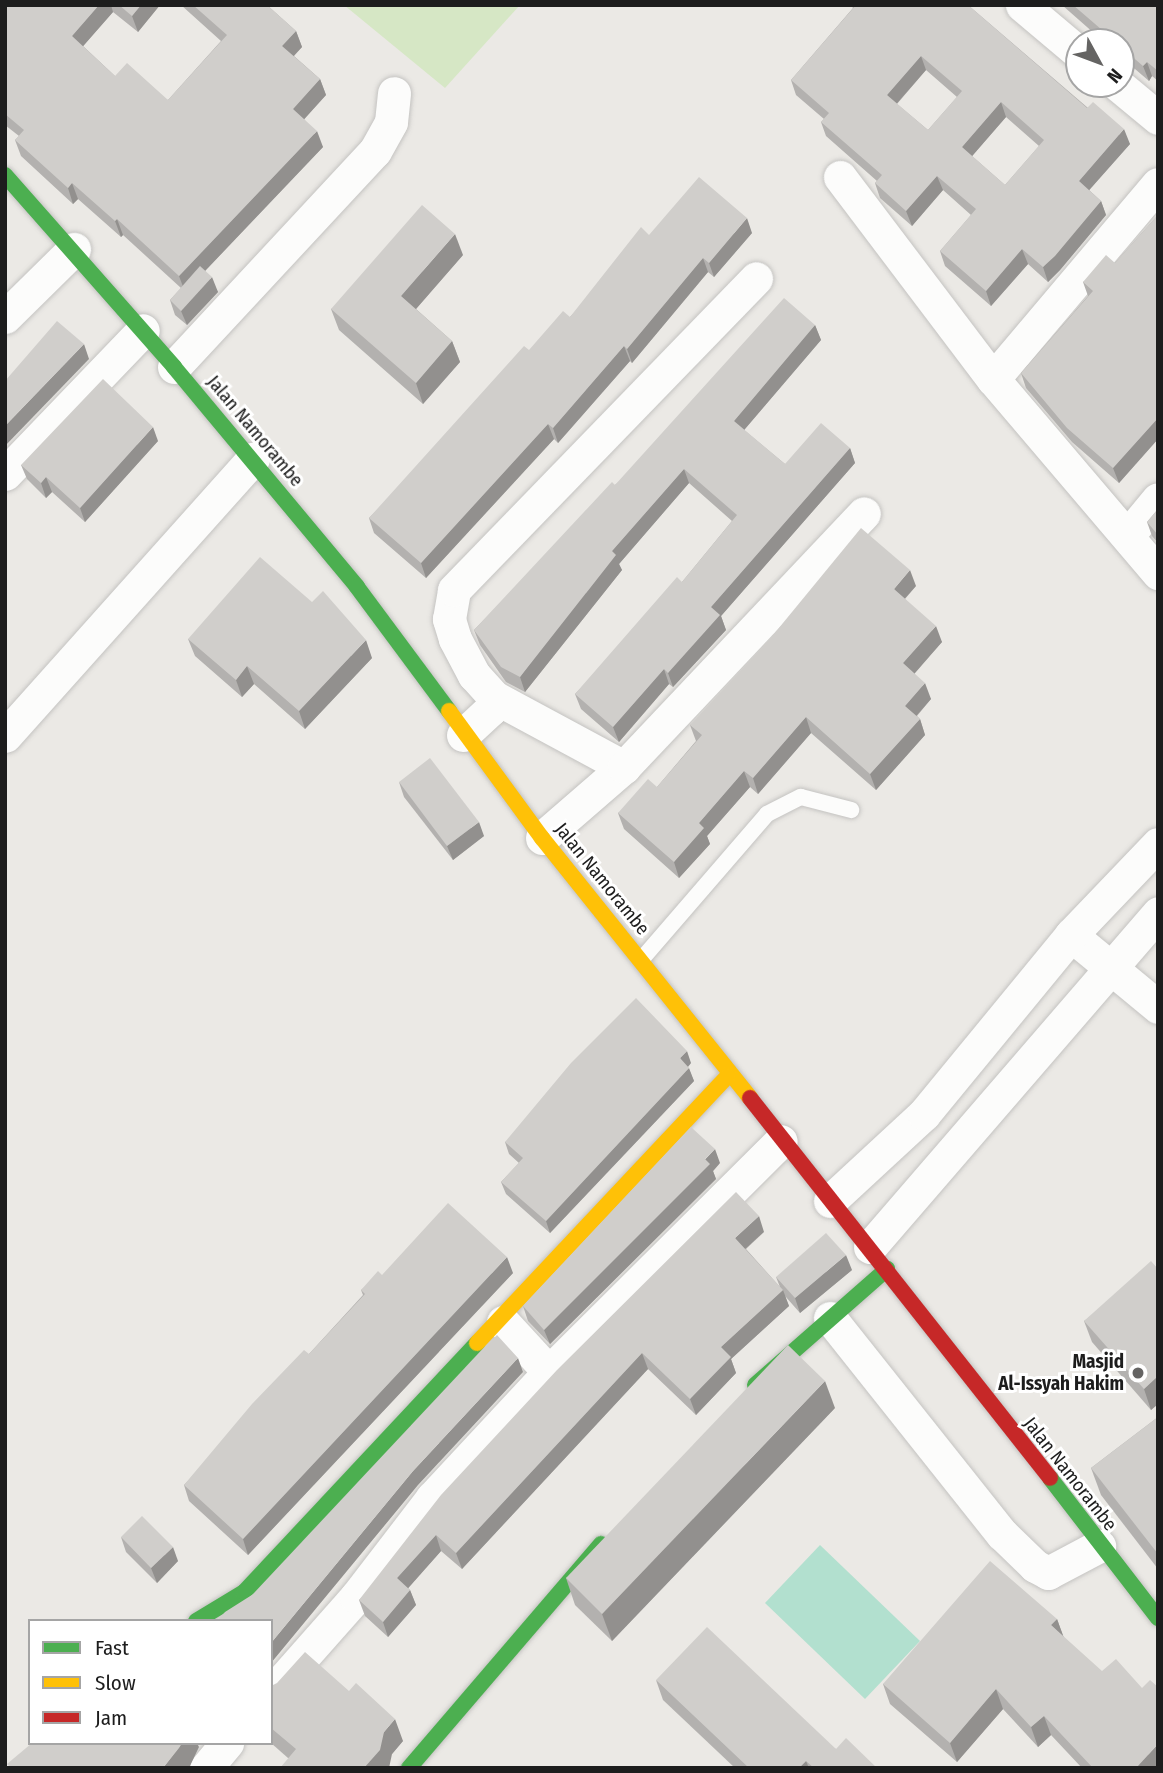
<!DOCTYPE html>
<style>
body{margin:0}
#map{position:relative;width:1163px;height:1773px;overflow:hidden;background:#ebe9e5;font-family:"Fira Sans Condensed",sans-serif}
div>[style]{position:absolute}
[style*='--x']{left:calc(var(--x)*1px);top:calc(var(--y)*1px);width:calc(var(--w)*1px);rotate:calc(var(--a)*1deg)}
.grass>*{inset:0;background:#d6e7c5}
.pitch>*{inset:0;background:#b2e0cf}
.roads{filter:drop-shadow(0 0 2px #c4c3c1) drop-shadow(0 0 2px #c4c3c1)}
.lane>*{height:16px;margin:-8px;padding:0 8px;transform-origin:8px;border-radius:8px;background:#fcfcfb}
.street>*{height:33px;margin:-16.5px;padding:0 16.5px;transform-origin:16.5px;border-radius:16.5px;background:#fcfcfb}
.fast>*{height:16px;margin:-8px;padding:0 8px;transform-origin:8px;border-radius:8px;background:#4caf50}
.slow>*{height:16px;margin:-8px;padding:0 8px;transform-origin:8px;border-radius:8px;background:#ffc107}
.jam>*{height:16px;margin:-8px;padding:0 8px;transform-origin:8px;border-radius:8px;background:#c62828}
.wall>*{inset:0;background:#b3b1af}
.shaded-wall>*{inset:0;background:#92908e}
.building>*{inset:0;background:#d0cecb}
.dots>*{width:19px;height:19px;translate:-50% -50%;box-sizing:border-box;border:4px solid #fff;border-radius:50%}
span{translate:-50% -50%;white-space:nowrap;text-align:center;line-height:1.15;-webkit-text-stroke:6px #fff;paint-order:stroke}
.street-label{font-size:19px;color:#1d1d1d}
.poi-label{font-size:19px;color:#1d1d1d;font-weight:700}
.right{translate:-100% -50%;text-align:right}
.frame{position:absolute;inset:0;border:7px solid #1d1d1d;pointer-events:none}
.legend{position:absolute;left:28px;top:1619px;width:245px;height:126px;box-sizing:border-box;background:#fff;border:2px solid #a5a5a5;margin:0;padding:9px 12px;list-style:none;font-size:21px;color:#1d1d1d}
.legend li{display:flex;align-items:center;gap:14px;height:35px}
.legend b{width:35px;border:2px solid #a5a5a5}
.north{position:absolute;left:1065px;top:28px;width:70px;height:70px;box-sizing:border-box;background:#fff;border:2px solid #a5a5a5;border-radius:50%;rotate:131deg;font-size:19px;font-weight:700;line-height:28px;text-align:center;color:#1d1d1d}
.north::after{content:'';display:block;margin:auto;width:24px;height:32px;background:#656463;clip-path:polygon(50% 0,100% 100%,50% 72%,0 100%)}
</style>
<div id="map">
<div class="grass">
<div style="clip-path:polygon(344px 5px,520px 5px,445px 88px)"></div>
</div>
<div class="pitch">
<div style="clip-path:polygon(820px 1545px,920px 1641px,865px 1699px,765px 1603px)"></div>
</div>
<div class="roads">
<div class="lane">
<div style="--x:641;--y:960;--w:193;--a:-49.2"></div>
<div style="--x:767;--y:814;--w:38;--a:-27"></div>
<div style="--x:801;--y:797;--w:52;--a:14.6"></div>
</div>
<div class="street">
<div style="--x:1022;--y:5;--w:75;--a:40.1"></div>
<div style="--x:1117;--y:84;--w:53;--a:39.7"></div>
<div style="--x:840;--y:177;--w:253;--a:52.9"></div>
<div style="--x:993;--y:379;--w:255;--a:49.6"></div>
<div style="--x:5;--y:317;--w:97;--a:-44.6"></div>
<div style="--x:174;--y:367;--w:295;--a:-47.1"></div>
<div style="--x:375;--y:151;--w:33;--a:-61"></div>
<div style="--x:391;--y:122;--w:29;--a:-84"></div>
<div style="--x:993;--y:379;--w:255;--a:-49.8"></div>
<div style="--x:5;--y:474;--w:199;--a:-46.2"></div>
<div style="--x:1129;--y:534;--w:45;--a:-50.4"></div>
<div style="--x:494;--y:697;--w:148;--a:28.3"></div>
<div style="--x:463;--y:735;--w:38;--a:-43"></div>
<div style="--x:491;--y:709;--w:12;--a:-76"></div>
<div style="--x:494;--y:697;--w:30;--a:-132"></div>
<div style="--x:474;--y:675;--w:41;--a:-117.8"></div>
<div style="--x:455;--y:639;--w:21;--a:-107"></div>
<div style="--x:449;--y:619;--w:29;--a:-80"></div>
<div style="--x:454;--y:590;--w:434;--a:-45.9"></div>
<div style="--x:5;--y:736;--w:372;--a:-48.2"></div>
<div style="--x:542;--y:838;--w:108;--a:-40.9"></div>
<div style="--x:624;--y:767;--w:349;--a:-46.6"></div>
<div style="--x:1071;--y:935;--w:113;--a:39.6"></div>
<div style="--x:830;--y:1201;--w:128;--a:-42.8"></div>
<div style="--x:924;--y:1114;--w:232;--a:-50.6"></div>
<div style="--x:1071;--y:935;--w:126;--a:-46.3"></div>
<div style="--x:870;--y:1247;--w:441;--a:-49.2"></div>
<div style="--x:830;--y:1318;--w:276;--a:51.5"></div>
<div style="--x:1002;--y:1534;--w:46;--a:44.1"></div>
<div style="--x:1035;--y:1566;--w:15;--a:28"></div>
<div style="--x:1048;--y:1573;--w:58;--a:-27.9"></div>
<div style="--x:503;--y:1322;--w:68;--a:47.4"></div>
<div style="--x:271;--y:1693;--w:128;--a:-48.5"></div>
<div style="--x:356;--y:1597;--w:125;--a:-52.5"></div>
<div style="--x:432;--y:1498;--w:172;--a:-47.1"></div>
<div style="--x:549;--y:1372;--w:327;--a:-44.9"></div>
<div style="--x:206;--y:1768;--w:33;--a:-50"></div>
</div>
<div class="fast">
<div style="--x:5;--y:175;--w:256;--a:48.6"></div>
<div style="--x:174;--y:367;--w:286;--a:50.2"></div>
<div style="--x:357;--y:587;--w:154;--a:53.4"></div>
<div style="--x:755;--y:1385;--w:176;--a:-41.3"></div>
<div style="--x:1050;--y:1478;--w:177;--a:52.4"></div>
<div style="--x:196;--y:1621;--w:56;--a:-31.1"></div>
<div style="--x:244;--y:1592;--w:341;--a:-46.9"></div>
<div style="--x:409;--y:1768;--w:295;--a:-49.4"></div>
</div>
<div class="slow">
<div style="--x:449;--y:711;--w:157;--a:53.8"></div>
<div style="--x:542;--y:838;--w:333;--a:51.3"></div>
<div style="--x:477;--y:1343;--w:366;--a:-46.8"></div>
</div>
<div class="jam">
<div style="--x:750;--y:1098;--w:484;--a:51.7"></div>
</div>
</div>
<div class="wall">
<div style="clip-path:polygon(5px 5px,160px 5px,138px 32px,113px 12px,83px 46px,115px 76px,168px 100px,221px 41px,181px 5px,267px 5px,296px 31px,302px 47px,294px 56px,320px 79px,326px 95px,304px 119px,323px 147px,205px 271px,218px 292px,187px 325px,175px 315px,170px 300px,181px 288px,123px 235px,121px 237px,78px 199px,73px 204px,21px 156px,15px 140px,19px 136px,5px 125px)"></div>
<div style="clip-path:polygon(evenodd,851px 5px,968px 5px,1130px 144px,1089px 190px,1101px 201px,1106px 215px,1060px 270px,1048px 282px,1028px 264px,991px 306px,945px 266px,940px 251px,971px 215px,943px 190px,912px 226px,880px 198px,875px 183px,877px 181px,826px 136px,821px 122px,824px 119px,796px 95px,791px 80px,853px 8px,851px 5px,926px 70px,957px 97px,928px 130px,897px 104px,926px 70px,851px 5px,1006px 117px,1039px 146px,1005px 185px,972px 156px,1006px 117px)"></div>
<div style="clip-path:polygon(1062px 5px,1158px 5px,1158px 81px,1152px 76px,1149px 81px,1121px 57px,1121px 42px,1104px 42px)"></div>
<div style="clip-path:polygon(1158px 215px,1158px 439px,1119px 483px,1072px 442px,1026px 388px,1021px 373px,1088px 296px,1083px 282px,1115px 263px)"></div>
<div style="clip-path:polygon(752px 233px,714px 277px,708px 272px,632px 363px,630px 361px,558px 443px,554px 439px,426px 578px,374px 533px,369px 518px,570px 317px,649px 235px)"></div>
<div style="clip-path:polygon(463px 255px,416px 309px,452px 341px,460px 362px,423px 404px,339px 330px,331px 309px)"></div>
<div style="clip-path:polygon(815px 325px,821px 340px,744px 430px,785px 464px,850px 448px,855px 463px,721px 616px,726px 630px,673px 687px,669px 684px,619px 742px,581px 709px,575px 694px,682px 582px,732px 521px,689px 483px,619px 564px,622px 570px,525px 692px,506px 682px,480px 645px,474px 630px,615px 485px)"></div>
<div style="clip-path:polygon(158px 441px,85px 522px,52px 492px,46px 498px,27px 479px,21px 465px)"></div>
<div style="clip-path:polygon(1158px 509px,1158px 543px,1152px 536px,1147px 522px)"></div>
<div style="clip-path:polygon(916px 586px,905px 599px,942px 642px,914px 673px,931px 699px,917px 716px,920px 719px,925px 735px,876px 790px,811px 733px,758px 794px,750px 787px,707px 836px,710px 844px,679px 878px,624px 829px,618px 813px,657px 787px,696px 741px,690px 725px)"></div>
<div style="clip-path:polygon(188px 639px,372px 658px,305px 729px,254px 684px,242px 697px,195px 656px)"></div>
<div style="clip-path:polygon(399px 782px,484px 836px,453px 860px,404px 797px)"></div>
<div style="clip-path:polygon(691px 1063px,688px 1067px,694px 1081px,550px 1233px,506px 1194px,501px 1182px,519px 1163px,509px 1154px,505px 1142px)"></div>
<div style="clip-path:polygon(720px 1163px,713px 1171px,716px 1179px,550px 1344px,528px 1321px,523px 1306px)"></div>
<div style="clip-path:polygon(764px 1232px,746px 1249px,780px 1287px,776px 1277px,852px 1270px,800px 1313px,785px 1296px,789px 1306px,731px 1359px,736px 1373px,696px 1415px,648px 1369px,462px 1569px,441px 1551px,408px 1588px,410px 1590px,416px 1605px,388px 1637px,365px 1616px,359px 1600px)"></div>
<div style="clip-path:polygon(1158px 1269px,1158px 1404px,1151px 1410px,1092px 1342px,1084px 1321px)"></div>
<div style="clip-path:polygon(513px 1273px,248px 1555px,189px 1501px,184px 1485px,309px 1354px,363px 1295px,361px 1290px,382px 1275px)"></div>
<div style="clip-path:polygon(835px 1408px,612px 1641px,575px 1605px,566px 1578px)"></div>
<div style="clip-path:polygon(1158px 1417px,1158px 1569px,1101px 1495px,1091px 1468px)"></div>
<div style="clip-path:polygon(121px 1537px,178px 1561px,157px 1583px,126px 1552px)"></div>
<div style="clip-path:polygon(1057px 1619px,1063px 1636px,1158px 1768px,1082px 1768px,1051px 1735px,1038px 1747px,1003px 1709px,957px 1762px,890px 1704px,883px 1684px)"></div>
<div style="clip-path:polygon(656px 1680px,836px 1749px,877px 1768px,735px 1768px,663px 1700px)"></div>
<div style="clip-path:polygon(271px 1686px,403px 1741px,392px 1754px,288px 1758px,271px 1743px)"></div>
</div>
<div class="shaded-wall">
<div style="clip-path:polygon(99px 5px,111px 5px,113px 12px,78px 52px,72px 36px)"></div>
<div style="clip-path:polygon(141px 5px,160px 5px,138px 32px,132px 16px)"></div>
<div style="clip-path:polygon(296px 31px,302px 47px,288px 62px,282px 46px)"></div>
<div style="clip-path:polygon(921px 56px,926px 70px,892px 109px,887px 95px)"></div>
<div style="clip-path:polygon(1147px 62px,1152px 76px,1149px 81px,1143px 66px)"></div>
<div style="clip-path:polygon(320px 79px,326px 95px,299px 125px,293px 109px)"></div>
<div style="clip-path:polygon(1001px 102px,1006px 117px,967px 162px,962px 147px)"></div>
<div style="clip-path:polygon(1124px 129px,1130px 144px,1084px 196px,1079px 181px)"></div>
<div style="clip-path:polygon(317px 131px,323px 147px,185px 292px,179px 276px)"></div>
<div style="clip-path:polygon(937px 176px,943px 190px,912px 226px,906px 211px)"></div>
<div style="clip-path:polygon(72px 183px,78px 199px,73px 204px,68px 188px)"></div>
<div style="clip-path:polygon(1101px 201px,1106px 215px,1060px 270px,1048px 282px,1043px 267px)"></div>
<div style="clip-path:polygon(747px 218px,752px 233px,714px 277px,709px 263px)"></div>
<div style="clip-path:polygon(117px 219px,123px 235px,121px 237px,115px 221px)"></div>
<div style="clip-path:polygon(455px 234px,463px 255px,409px 317px,401px 296px)"></div>
<div style="clip-path:polygon(1022px 249px,1028px 264px,991px 306px,986px 291px)"></div>
<div style="clip-path:polygon(703px 258px,708px 272px,632px 363px,627px 349px)"></div>
<div style="clip-path:polygon(212px 277px,218px 292px,187px 325px,181px 311px)"></div>
<div style="clip-path:polygon(815px 325px,821px 340px,739px 436px,734px 421px)"></div>
<div style="clip-path:polygon(452px 341px,460px 362px,423px 404px,416px 383px)"></div>
<div style="clip-path:polygon(84px 344px,89px 359px,5px 446px,5px 426px)"></div>
<div style="clip-path:polygon(624px 346px,630px 361px,558px 443px,553px 428px)"></div>
<div style="clip-path:polygon(1158px 418px,1158px 439px,1119px 483px,1113px 468px)"></div>
<div style="clip-path:polygon(548px 424px,554px 439px,426px 578px,421px 563px)"></div>
<div style="clip-path:polygon(153px 427px,158px 441px,85px 522px,80px 508px)"></div>
<div style="clip-path:polygon(850px 448px,855px 463px,721px 616px,726px 630px,673px 687px,668px 673px,711px 607px)"></div>
<div style="clip-path:polygon(684px 469px,689px 483px,619px 564px,622px 570px,525px 692px,520px 677px,612px 551px)"></div>
<div style="clip-path:polygon(46px 477px,52px 492px,46px 498px,41px 483px)"></div>
<div style="clip-path:polygon(910px 570px,916px 586px,899px 605px,894px 589px)"></div>
<div style="clip-path:polygon(936px 626px,942px 642px,909px 680px,903px 663px)"></div>
<div style="clip-path:polygon(366px 640px,372px 658px,305px 729px,299px 711px)"></div>
<div style="clip-path:polygon(247px 666px,254px 684px,242px 697px,236px 680px)"></div>
<div style="clip-path:polygon(664px 669px,669px 684px,619px 742px,613px 727px)"></div>
<div style="clip-path:polygon(925px 683px,931px 699px,911px 722px,905px 706px)"></div>
<div style="clip-path:polygon(806px 717px,811px 733px,758px 794px,753px 778px)"></div>
<div style="clip-path:polygon(920px 719px,925px 735px,876px 790px,870px 774px)"></div>
<div style="clip-path:polygon(744px 771px,750px 787px,707px 836px,710px 844px,679px 878px,674px 862px,699px 823px)"></div>
<div style="clip-path:polygon(479px 822px,484px 836px,453px 860px,447px 846px)"></div>
<div style="clip-path:polygon(687px 1051px,691px 1063px,685px 1070px,680px 1058px)"></div>
<div style="clip-path:polygon(689px 1068px,694px 1081px,550px 1233px,546px 1221px)"></div>
<div style="clip-path:polygon(715px 1149px,720px 1163px,713px 1171px,716px 1179px,550px 1344px,544px 1330px)"></div>
<div style="clip-path:polygon(759px 1216px,764px 1232px,741px 1253px,735px 1238px)"></div>
<div style="clip-path:polygon(846px 1255px,852px 1270px,800px 1313px,795px 1298px)"></div>
<div style="clip-path:polygon(507px 1257px,513px 1273px,248px 1555px,243px 1539px)"></div>
<div style="clip-path:polygon(783px 1290px,789px 1306px,731px 1359px,736px 1373px,696px 1415px,690px 1399px,721px 1347px)"></div>
<div style="clip-path:polygon(642px 1353px,648px 1369px,462px 1569px,456px 1553px)"></div>
<div style="clip-path:polygon(518px 1358px,523px 1372px,418px 1485px,271px 1663px,271px 1643px,413px 1471px)"></div>
<div style="clip-path:polygon(1158px 1376px,1158px 1404px,1151px 1410px,1144px 1389px)"></div>
<div style="clip-path:polygon(825px 1381px,835px 1408px,612px 1641px,602px 1614px)"></div>
<div style="clip-path:polygon(436px 1535px,441px 1551px,403px 1594px,397px 1578px)"></div>
<div style="clip-path:polygon(173px 1547px,178px 1561px,157px 1583px,151px 1568px)"></div>
<div style="clip-path:polygon(410px 1590px,416px 1605px,388px 1637px,383px 1622px)"></div>
<div style="clip-path:polygon(1057px 1619px,1064px 1638px,1051px 1625px)"></div>
<div style="clip-path:polygon(996px 1689px,1003px 1709px,957px 1762px,950px 1743px)"></div>
<div style="clip-path:polygon(1044px 1716px,1051px 1735px,1038px 1747px,1031px 1727px)"></div>
<div style="clip-path:polygon(395px 1719px,403px 1741px,392px 1754px,389px 1768px,364px 1768px,384px 1732px)"></div>
<div style="clip-path:polygon(182px 1743px,197px 1743px,199px 1747px,189px 1768px,163px 1768px)"></div>
<div style="clip-path:polygon(1158px 1744px,1158px 1768px,1136px 1768px)"></div>
<div style="clip-path:polygon(806px 1761px,809px 1768px,799px 1768px)"></div>
</div>
<div class="building">
<div style="clip-path:polygon(5px 5px,99px 5px,72px 36px,115px 76px,127px 63px,168px 100px,227px 35px,193px 5px,267px 5px,296px 31px,282px 46px,320px 79px,293px 109px,317px 131px,179px 276px,117px 219px,115px 221px,72px 183px,68px 188px,15px 140px,24px 130px,5px 114px)"></div>
<div style="clip-path:polygon(119px 5px,141px 5px,132px 16px)"></div>
<div style="clip-path:polygon(evenodd,856px 5px,968px 5px,1087px 108px,1093px 102px,1124px 129px,1079px 181px,1101px 201px,1055px 256px,1043px 267px,1022px 249px,986px 291px,940px 251px,976px 209px,937px 176px,906px 211px,875px 183px,882px 175px,821px 122px,829px 113px,791px 80px,856px 5px,921px 56px,962px 91px,928px 130px,887px 95px,921px 56px,856px 5px,1001px 102px,1044px 140px,1005px 185px,962px 147px,1001px 102px)"></div>
<div style="clip-path:polygon(1073px 5px,1158px 5px,1158px 71px,1147px 62px,1143px 66px,1121px 47px,1121px 42px,1116px 42px)"></div>
<div style="clip-path:polygon(699px 177px,747px 218px,709px 263px,703px 258px,627px 349px,624px 346px,553px 428px,548px 424px,421px 563px,369px 518px,524px 346px,529px 350px,563px 311px,570px 317px,641px 227px,649px 235px)"></div>
<div style="clip-path:polygon(422px 205px,455px 234px,401px 296px,452px 341px,416px 383px,331px 309px)"></div>
<div style="clip-path:polygon(1158px 215px,1158px 418px,1113px 468px,1067px 428px,1021px 373px,1093px 291px,1083px 282px,1106px 255px,1115px 263px)"></div>
<div style="clip-path:polygon(200px 266px,212px 277px,181px 311px,170px 300px)"></div>
<div style="clip-path:polygon(784px 298px,815px 325px,734px 421px,785px 464px,821px 423px,850px 448px,711px 607px,720px 615px,668px 673px,664px 669px,613px 727px,575px 694px,677px 577px,682px 582px,737px 515px,684px 469px,612px 551px,616px 555px,520px 677px,501px 667px,474px 630px,612px 482px,615px 485px)"></div>
<div style="clip-path:polygon(57px 321px,84px 344px,5px 426px,5px 381px)"></div>
<div style="clip-path:polygon(103px 379px,153px 427px,80px 508px,46px 477px,41px 483px,21px 465px)"></div>
<div style="clip-path:polygon(1158px 509px,1158px 535px,1147px 522px)"></div>
<div style="clip-path:polygon(861px 528px,910px 570px,894px 589px,936px 626px,903px 663px,925px 683px,905px 706px,920px 719px,870px 774px,806px 717px,753px 778px,744px 771px,699px 823px,704px 828px,674px 862px,618px 813px,648px 779px,657px 787px,702px 735px,690px 725px,769px 640px)"></div>
<div style="clip-path:polygon(260px 557px,312px 602px,323px 591px,366px 640px,299px 711px,247px 666px,236px 680px,188px 639px)"></div>
<div style="clip-path:polygon(430px 758px,479px 822px,447px 846px,399px 782px)"></div>
<div style="clip-path:polygon(636px 998px,687px 1051px,680px 1058px,689px 1068px,546px 1221px,501px 1182px,523px 1158px,505px 1142px,571px 1063px)"></div>
<div style="clip-path:polygon(691px 1127px,715px 1149px,705px 1159px,710px 1164px,544px 1330px,523px 1306px)"></div>
<div style="clip-path:polygon(736px 1192px,759px 1216px,735px 1238px,783px 1290px,721px 1347px,731px 1357px,690px 1399px,642px 1353px,456px 1553px,436px 1535px,397px 1578px,410px 1590px,383px 1622px,359px 1600px,441px 1495px,557px 1370px)"></div>
<div style="clip-path:polygon(448px 1203px,507px 1257px,243px 1539px,184px 1485px,252px 1404px,304px 1350px,309px 1354px,365px 1294px,361px 1290px,378px 1271px,382px 1275px)"></div>
<div style="clip-path:polygon(826px 1233px,846px 1255px,795px 1298px,776px 1277px)"></div>
<div style="clip-path:polygon(1151px 1261px,1158px 1269px,1158px 1376px,1144px 1389px,1084px 1321px)"></div>
<div style="clip-path:polygon(497px 1335px,518px 1358px,413px 1471px,271px 1643px,271px 1621px,217px 1621px,225px 1612px,255px 1593px)"></div>
<div style="clip-path:polygon(788px 1345px,825px 1381px,602px 1614px,566px 1578px)"></div>
<div style="clip-path:polygon(1158px 1417px,1158px 1554px,1091px 1468px)"></div>
<div style="clip-path:polygon(142px 1516px,173px 1547px,151px 1568px,121px 1537px)"></div>
<div style="clip-path:polygon(990px 1561px,1057px 1619px,1051px 1625px,1102px 1671px,1116px 1659px,1142px 1688px,1150px 1680px,1158px 1687px,1158px 1744px,1136px 1768px,1093px 1768px,1044px 1716px,1031px 1727px,996px 1689px,950px 1743px,883px 1684px)"></div>
<div style="clip-path:polygon(707px 1627px,836px 1749px,846px 1738px,877px 1768px,814px 1768px,806px 1761px,799px 1768px,749px 1768px,656px 1680px)"></div>
<div style="clip-path:polygon(305px 1652px,349px 1691px,356px 1683px,395px 1719px,384px 1732px,380px 1750px,364px 1768px,280px 1768px,296px 1749px,271px 1728px,271px 1686px,277px 1683px)"></div>
<div style="clip-path:polygon(32px 1743px,182px 1743px,179px 1748px,163px 1768px,11px 1768px,7px 1764px)"></div>
</div>
<div class="dots">
<div style="left:1138px;top:1373px;background:#656463"></div>
</div>
<div class="street-label">
<span style="left:255px;top:431px;rotate:50deg">Jalan Namorambe</span>
<span style="left:602px;top:879px;rotate:51deg">Jalan Namorambe</span>
<span style="left:1070px;top:1474px;rotate:52deg">Jalan Namorambe</span>
</div>
<div class="poi-label">
<span class="right" style="left:1124px;top:1373px">Masjid<br>Al-Issyah Hakim</span>
</div>
<div class="frame"></div>
<ul class="legend">
<li><b style="height:9px;background:#4caf50"></b>Fast</li>
<li><b style="height:9px;background:#ffc107"></b>Slow</li>
<li><b style="height:9px;background:#c62828"></b>Jam</li>
</ul>
<div class="north">N</div>
</div>
